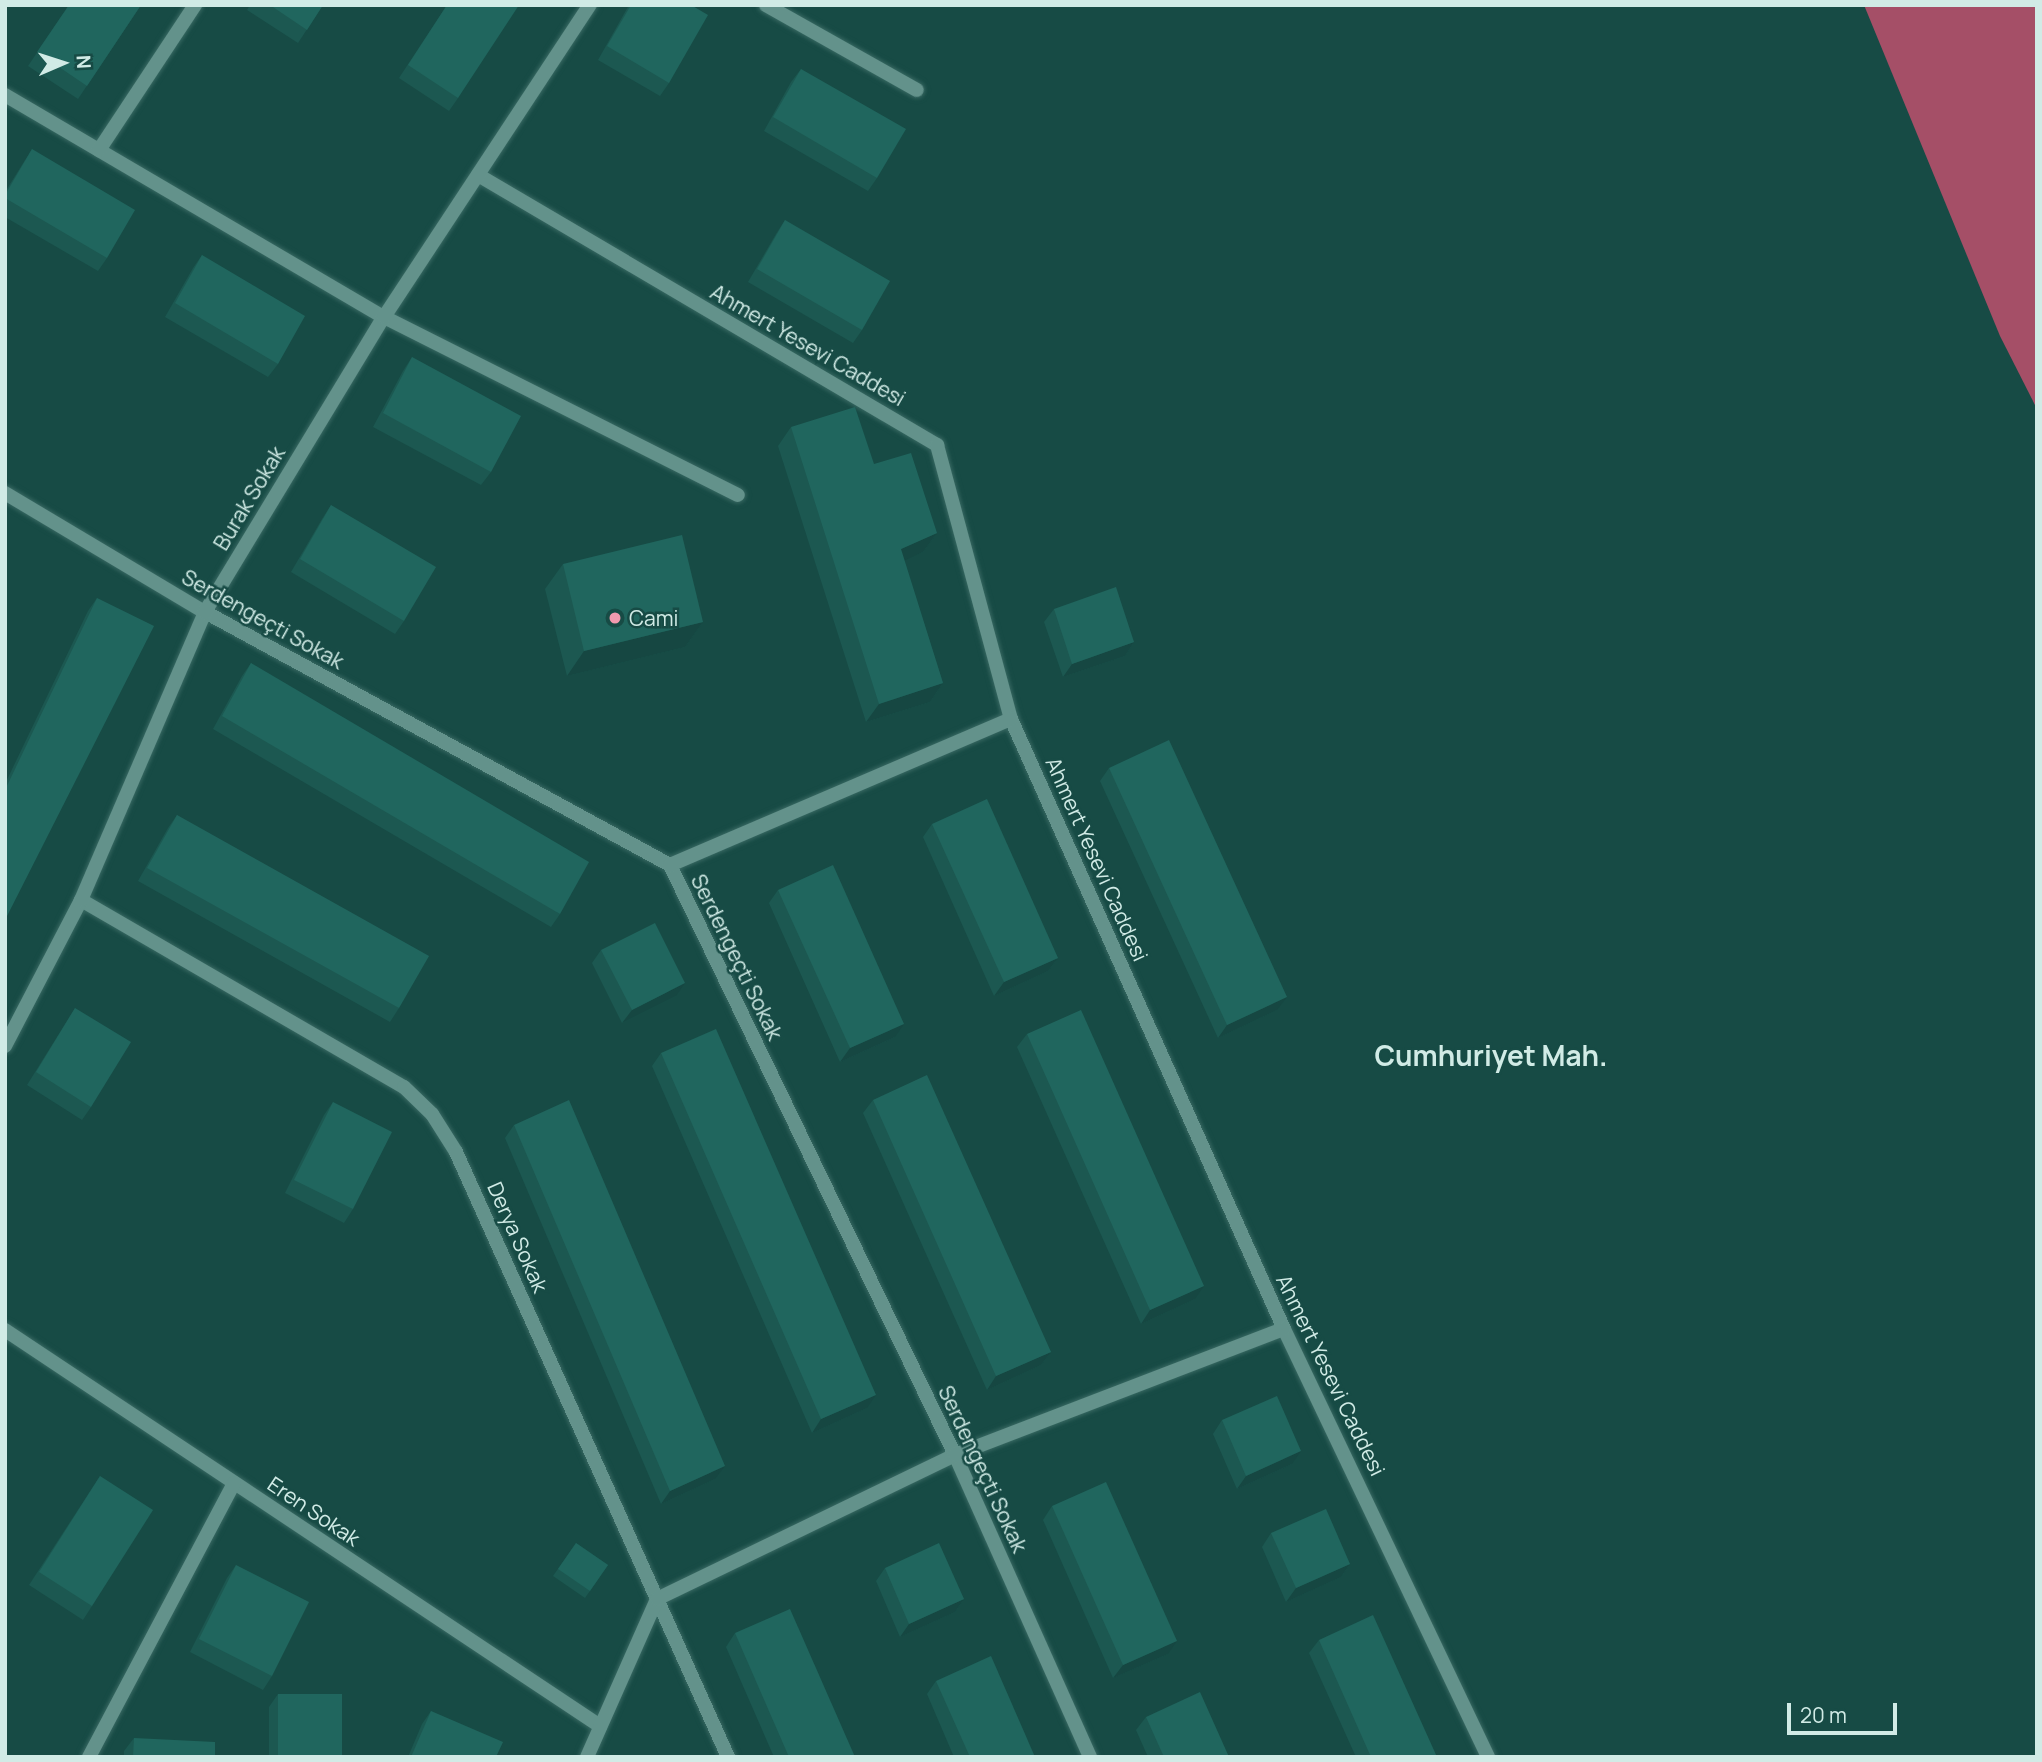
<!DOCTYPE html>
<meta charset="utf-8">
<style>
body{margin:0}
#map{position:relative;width:2042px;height:1762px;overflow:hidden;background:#174b45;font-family:Manrope,sans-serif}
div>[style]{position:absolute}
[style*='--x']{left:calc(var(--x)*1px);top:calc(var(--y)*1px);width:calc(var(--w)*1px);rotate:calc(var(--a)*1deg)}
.forest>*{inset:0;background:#a54f67}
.roads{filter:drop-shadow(0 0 2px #386862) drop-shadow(0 0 2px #386862)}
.street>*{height:14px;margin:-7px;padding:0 7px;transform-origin:7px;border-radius:7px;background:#63928b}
.wall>*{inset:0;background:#1c5851}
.shaded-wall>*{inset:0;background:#164742}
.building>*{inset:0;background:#20665e}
.dots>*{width:19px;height:19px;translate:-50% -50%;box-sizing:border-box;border:4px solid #174b45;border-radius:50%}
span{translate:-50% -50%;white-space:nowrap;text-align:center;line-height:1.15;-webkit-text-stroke:5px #174b45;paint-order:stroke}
.street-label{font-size:21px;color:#d1ebe6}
.poi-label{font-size:21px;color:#d1ebe6}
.left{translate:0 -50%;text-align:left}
.district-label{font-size:28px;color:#d1ebe6;font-weight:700}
.frame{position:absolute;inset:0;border:7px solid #d1ebe6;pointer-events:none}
.north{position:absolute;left:28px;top:28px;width:70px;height:70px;-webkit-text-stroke:5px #174b45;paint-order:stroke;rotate:87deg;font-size:19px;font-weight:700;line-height:28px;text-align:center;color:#d1ebe6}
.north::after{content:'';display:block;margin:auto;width:24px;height:32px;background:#d1ebe6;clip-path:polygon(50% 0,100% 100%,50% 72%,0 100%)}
.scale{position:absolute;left:1787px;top:1703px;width:110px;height:32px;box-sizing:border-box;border:4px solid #d1ebe6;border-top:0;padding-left:9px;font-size:21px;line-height:24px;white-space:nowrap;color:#d1ebe6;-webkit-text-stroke:5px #174b45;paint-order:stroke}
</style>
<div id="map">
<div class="forest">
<div style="clip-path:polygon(1864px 5px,2037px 5px,2037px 409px,2000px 336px)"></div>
</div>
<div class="roads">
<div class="street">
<div style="--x:766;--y:5;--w:173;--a:29.4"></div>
<div style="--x:5;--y:95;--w:439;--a:30.4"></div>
<div style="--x:384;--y:317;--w:396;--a:26.7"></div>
<div style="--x:99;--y:150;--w:174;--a:-56.5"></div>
<div style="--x:478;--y:175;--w:533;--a:30.47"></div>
<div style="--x:937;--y:445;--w:284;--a:74.9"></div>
<div style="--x:1011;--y:719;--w:668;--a:65.89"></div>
<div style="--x:1284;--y:1329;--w:474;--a:64.5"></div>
<div style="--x:5;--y:493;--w:233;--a:30.8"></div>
<div style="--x:205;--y:612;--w:529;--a:28.55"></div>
<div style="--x:670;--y:865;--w:655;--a:64.22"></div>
<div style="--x:955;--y:1455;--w:331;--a:65.9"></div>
<div style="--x:670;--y:865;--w:371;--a:-23.2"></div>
<div style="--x:81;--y:900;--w:373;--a:30.1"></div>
<div style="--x:404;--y:1087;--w:39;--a:44"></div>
<div style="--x:432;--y:1114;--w:45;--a:57.7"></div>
<div style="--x:456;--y:1152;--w:663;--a:65.79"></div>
<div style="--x:5;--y:1046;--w:165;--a:-62.5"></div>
<div style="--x:81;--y:900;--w:314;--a:-66.7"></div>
<div style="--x:205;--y:612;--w:345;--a:-58.8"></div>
<div style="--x:384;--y:317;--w:374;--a:-56.6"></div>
<div style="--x:5;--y:1330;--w:715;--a:33.65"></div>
<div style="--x:89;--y:1757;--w:310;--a:-62.1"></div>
<div style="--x:587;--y:1757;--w:173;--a:-66.1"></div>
<div style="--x:657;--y:1599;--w:331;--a:-25.8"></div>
<div style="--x:955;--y:1455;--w:352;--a:-21"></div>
</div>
</div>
<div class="wall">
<div style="clip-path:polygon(69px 5px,141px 5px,78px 99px,28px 66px)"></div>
<div style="clip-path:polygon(250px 5px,323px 5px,298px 43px,247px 10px)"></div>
<div style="clip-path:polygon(447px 5px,458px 98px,449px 111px,399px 78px)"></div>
<div style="clip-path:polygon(629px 5px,691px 5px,669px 83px,660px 96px,598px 60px)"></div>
<div style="clip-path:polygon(801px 69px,877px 178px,868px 191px,764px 131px,791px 82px)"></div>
<div style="clip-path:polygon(32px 149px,107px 258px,98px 271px,5px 217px,5px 192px)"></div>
<div style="clip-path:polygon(785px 220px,862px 330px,853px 343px,748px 282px,776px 234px)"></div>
<div style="clip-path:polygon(202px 255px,278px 364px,268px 377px,165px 317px,193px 268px)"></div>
<div style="clip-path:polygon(412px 357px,491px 472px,481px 485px,373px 427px,403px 371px)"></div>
<div style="clip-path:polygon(791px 427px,874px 464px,937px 533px,923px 552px,904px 560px,943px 683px,930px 702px,866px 722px,778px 446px)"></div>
<div style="clip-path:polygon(331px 505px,404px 621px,395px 634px,291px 572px,322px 519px)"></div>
<div style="clip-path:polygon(563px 564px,703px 622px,685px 647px,567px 676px,545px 589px)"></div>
<div style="clip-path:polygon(97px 598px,5px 920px,5px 784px,88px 611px)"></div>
<div style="clip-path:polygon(1054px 609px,1134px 642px,1125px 656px,1063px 677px,1044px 622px)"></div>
<div style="clip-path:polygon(251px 663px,560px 914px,551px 927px,213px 729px,242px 676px)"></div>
<div style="clip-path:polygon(1109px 768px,1277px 1010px,1218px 1038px,1100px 781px)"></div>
<div style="clip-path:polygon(177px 815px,399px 1008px,390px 1022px,138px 881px,168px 828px)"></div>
<div style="clip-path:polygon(932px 824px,1058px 958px,1048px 971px,994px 996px,923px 837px)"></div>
<div style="clip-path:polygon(778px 890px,895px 1037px,840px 1062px,769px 903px)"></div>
<div style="clip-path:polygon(601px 950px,676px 996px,622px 1023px,592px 963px)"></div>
<div style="clip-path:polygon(75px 1008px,91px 1107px,82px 1120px,27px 1085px)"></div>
<div style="clip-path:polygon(1027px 1034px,1195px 1299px,1141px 1324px,1017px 1047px)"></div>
<div style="clip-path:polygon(661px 1053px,867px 1408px,812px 1433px,652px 1066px)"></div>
<div style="clip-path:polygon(873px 1100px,1051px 1352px,1041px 1365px,987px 1390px,863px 1113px)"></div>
<div style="clip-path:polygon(333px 1102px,353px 1209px,344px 1223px,285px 1193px,324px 1115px)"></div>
<div style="clip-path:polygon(514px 1125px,715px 1479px,661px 1504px,505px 1138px)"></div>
<div style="clip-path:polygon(1222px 1420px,1292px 1464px,1237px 1489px,1213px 1434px)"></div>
<div style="clip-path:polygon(100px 1476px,92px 1606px,83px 1620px,29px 1585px)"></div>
<div style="clip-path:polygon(1052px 1506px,1168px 1654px,1113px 1678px,1043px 1520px)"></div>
<div style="clip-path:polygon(1271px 1533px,1350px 1564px,1341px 1577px,1286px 1602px,1262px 1547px)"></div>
<div style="clip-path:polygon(576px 1543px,608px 1565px,585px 1598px,553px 1576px)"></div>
<div style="clip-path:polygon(236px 1565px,272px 1676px,263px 1690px,190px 1652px,227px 1578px)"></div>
<div style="clip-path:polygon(885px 1568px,964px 1599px,955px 1612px,900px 1637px,876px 1581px)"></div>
<div style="clip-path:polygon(735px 1633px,855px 1757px,774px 1757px,726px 1647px)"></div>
<div style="clip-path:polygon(1319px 1640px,1437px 1757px,1356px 1757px,1309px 1653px)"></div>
<div style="clip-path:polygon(936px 1681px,1035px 1757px,954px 1757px,927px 1694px)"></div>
<div style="clip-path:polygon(278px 1694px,341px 1757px,269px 1757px,269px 1707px)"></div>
<div style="clip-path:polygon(431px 1711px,496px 1757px,408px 1757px,422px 1724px)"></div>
<div style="clip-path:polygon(1146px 1717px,1229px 1757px,1148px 1757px,1136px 1730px)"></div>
<div style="clip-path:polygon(134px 1738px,215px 1757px,124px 1757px,124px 1751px)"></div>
</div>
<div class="shaded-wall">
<div style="clip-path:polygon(937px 533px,923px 552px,888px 568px,901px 549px)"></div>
<div style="clip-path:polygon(703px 622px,685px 647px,567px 676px,584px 651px)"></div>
<div style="clip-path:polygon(1134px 642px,1125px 656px,1063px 677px,1072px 664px)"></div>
<div style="clip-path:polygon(943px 683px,930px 702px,866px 722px,879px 704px)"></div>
<div style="clip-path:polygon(1058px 958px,1048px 971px,994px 996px,1004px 982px)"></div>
<div style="clip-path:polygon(685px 983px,676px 996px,622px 1023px,632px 1010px)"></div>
<div style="clip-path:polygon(1287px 997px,1277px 1010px,1218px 1038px,1227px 1025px)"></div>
<div style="clip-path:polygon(904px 1024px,895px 1037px,840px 1062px,850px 1048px)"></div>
<div style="clip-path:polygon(1204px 1286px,1195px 1299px,1141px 1324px,1150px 1310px)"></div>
<div style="clip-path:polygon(1051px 1352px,1041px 1365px,987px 1390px,996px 1376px)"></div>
<div style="clip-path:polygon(876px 1395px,867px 1408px,812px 1433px,821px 1419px)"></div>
<div style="clip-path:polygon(1301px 1451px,1292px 1464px,1237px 1489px,1246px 1476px)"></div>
<div style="clip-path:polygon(725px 1466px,715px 1479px,661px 1504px,670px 1491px)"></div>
<div style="clip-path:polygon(1350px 1564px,1341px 1577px,1286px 1602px,1296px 1588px)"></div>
<div style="clip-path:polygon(964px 1599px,955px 1612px,900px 1637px,909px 1624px)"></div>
<div style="clip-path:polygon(1177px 1641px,1168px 1654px,1113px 1678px,1123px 1665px)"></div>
<div style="clip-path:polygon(278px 1755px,342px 1756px,277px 1757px)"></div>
</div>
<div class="building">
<div style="clip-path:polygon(69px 5px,141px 5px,87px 86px,37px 52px)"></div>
<div style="clip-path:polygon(270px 5px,323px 5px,307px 30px)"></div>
<div style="clip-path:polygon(447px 5px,519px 5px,458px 98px,408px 65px)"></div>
<div style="clip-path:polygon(631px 5px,691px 5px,708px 15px,669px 83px,607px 46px)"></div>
<div style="clip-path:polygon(801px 69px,906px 129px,877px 178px,773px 117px)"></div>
<div style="clip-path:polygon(32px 149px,135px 210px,107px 258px,5px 198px,5px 195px)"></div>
<div style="clip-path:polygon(785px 220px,890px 281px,862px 330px,757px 269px)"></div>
<div style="clip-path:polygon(202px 255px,305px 316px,278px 364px,175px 303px)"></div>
<div style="clip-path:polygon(412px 357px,521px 416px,491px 472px,383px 413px)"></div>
<div style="clip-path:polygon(855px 407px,874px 464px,911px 453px,937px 533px,901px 549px,943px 683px,879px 704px,791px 427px)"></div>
<div style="clip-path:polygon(331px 505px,436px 567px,404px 621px,300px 559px)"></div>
<div style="clip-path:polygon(682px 535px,703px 622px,584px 651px,563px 564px)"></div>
<div style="clip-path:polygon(1116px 587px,1134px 642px,1072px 664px,1054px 609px)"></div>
<div style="clip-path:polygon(97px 598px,154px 626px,5px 920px,5px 790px)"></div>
<div style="clip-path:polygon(251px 663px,589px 862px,560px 914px,222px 716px)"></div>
<div style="clip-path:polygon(1169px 740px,1287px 997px,1227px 1025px,1109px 768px)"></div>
<div style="clip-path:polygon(987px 799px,1058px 958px,1004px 982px,932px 824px)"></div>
<div style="clip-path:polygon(177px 815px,429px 956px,399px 1008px,147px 868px)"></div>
<div style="clip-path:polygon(833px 865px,904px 1024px,850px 1048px,778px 890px)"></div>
<div style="clip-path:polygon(655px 923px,685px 983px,632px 1010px,601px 950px)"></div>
<div style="clip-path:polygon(75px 1008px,131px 1042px,91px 1107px,36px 1072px)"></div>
<div style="clip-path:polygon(1081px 1010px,1204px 1286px,1150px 1310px,1027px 1034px)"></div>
<div style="clip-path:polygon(716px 1029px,876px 1395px,821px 1419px,661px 1053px)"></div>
<div style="clip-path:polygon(927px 1075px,1051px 1352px,996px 1376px,873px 1100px)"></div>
<div style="clip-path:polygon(569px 1100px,725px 1466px,670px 1491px,514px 1125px)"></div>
<div style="clip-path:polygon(333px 1102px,392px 1132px,353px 1209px,294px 1180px)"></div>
<div style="clip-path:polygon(1277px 1396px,1301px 1451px,1246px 1476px,1222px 1420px)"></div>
<div style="clip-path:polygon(100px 1476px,153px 1510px,92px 1606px,39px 1572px)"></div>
<div style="clip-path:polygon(1106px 1482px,1177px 1641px,1123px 1665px,1052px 1506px)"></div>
<div style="clip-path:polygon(1326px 1509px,1350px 1564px,1296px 1588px,1271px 1533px)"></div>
<div style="clip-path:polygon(576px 1543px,608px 1565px,590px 1591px,558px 1569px)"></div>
<div style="clip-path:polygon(939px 1543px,964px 1599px,909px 1624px,885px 1568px)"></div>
<div style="clip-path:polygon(236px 1565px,309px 1602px,272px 1676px,199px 1639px)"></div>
<div style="clip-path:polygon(790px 1609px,855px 1757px,789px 1757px,735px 1633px)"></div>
<div style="clip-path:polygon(1373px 1615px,1437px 1757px,1371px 1757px,1319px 1640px)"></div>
<div style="clip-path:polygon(991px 1656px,1035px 1757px,970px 1757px,936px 1681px)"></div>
<div style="clip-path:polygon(1200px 1692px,1229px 1757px,1164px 1757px,1146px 1717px)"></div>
<div style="clip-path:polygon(278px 1694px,342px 1694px,342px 1756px,278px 1755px)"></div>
<div style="clip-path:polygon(431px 1711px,503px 1742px,496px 1757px,411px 1757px)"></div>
<div style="clip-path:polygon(134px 1738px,215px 1742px,215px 1757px,133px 1757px)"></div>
</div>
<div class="dots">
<div style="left:615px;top:618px;background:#f29aaf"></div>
</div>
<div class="street-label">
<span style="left:808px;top:345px;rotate:30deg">Ahmert Yesevi Caddesi</span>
<span style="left:249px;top:498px;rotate:-59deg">Burak Sokak</span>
<span style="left:263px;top:619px;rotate:29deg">Serdengeçti Sokak</span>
<span style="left:1097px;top:859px;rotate:66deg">Ahmert Yesevi Caddesi</span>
<span style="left:737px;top:957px;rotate:64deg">Serdengeçti Sokak</span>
<span style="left:518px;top:1237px;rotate:66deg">Derya Sokak</span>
<span style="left:1331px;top:1375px;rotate:64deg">Ahmert Yesevi Caddesi</span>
<span style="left:983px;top:1469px;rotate:65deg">Serdengeçti Sokak</span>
<span style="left:314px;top:1511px;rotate:34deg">Eren Sokak</span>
</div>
<div class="poi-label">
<span class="left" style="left:629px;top:618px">Cami</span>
</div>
<div class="district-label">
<span style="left:1491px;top:1055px">Cumhuriyet Mah.</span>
</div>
<div class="frame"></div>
<div class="north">N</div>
<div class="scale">20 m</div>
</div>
